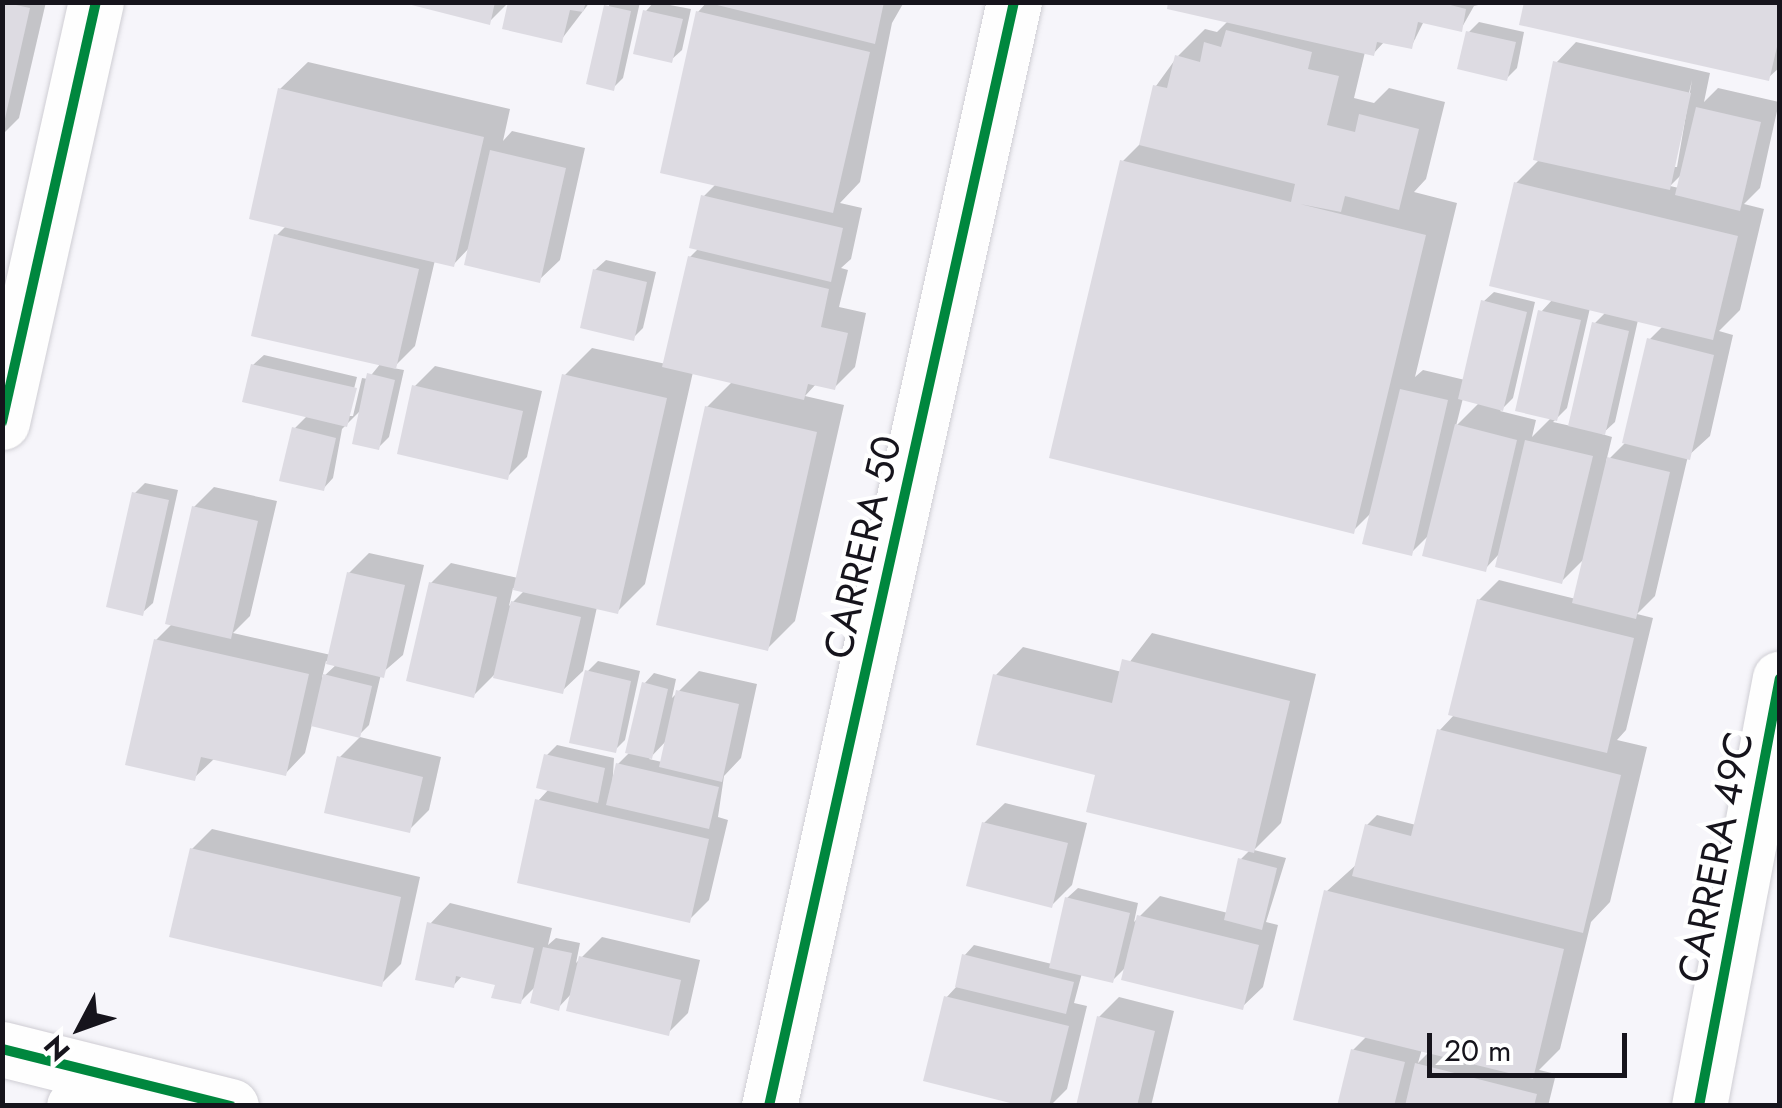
<!DOCTYPE html>
<style>
body{margin:0}
#map{position:relative;width:1782px;height:1108px;overflow:hidden;background:#f6f5fa;font-family:Jost,sans-serif}
div>[style]{position:absolute}
[style*='--x']{left:calc(var(--x)*1px);top:calc(var(--y)*1px);width:calc(var(--w)*1px);rotate:calc(var(--a)*1deg)}
.shadow>*{inset:0;background:#0003}
.building>*{inset:0;background:#dddbe2}
.roads{filter:drop-shadow(0 0 2px #cfced4) drop-shadow(0 0 2px #cfced4)}
.minor>*{height:55px;margin:-27.5px;padding:0 27.5px;transform-origin:27.5px;border-radius:27.5px;background:#fefefe}
.tertiary>*{height:55px;margin:-27.5px;padding:0 27.5px;transform-origin:27.5px;border-radius:27.5px;background:#fefefe}
.secondary>*{height:55px;margin:-27.5px;padding:0 27.5px;transform-origin:27.5px;border-radius:27.5px;background:#fefefe}
.cycleway>*{height:10px;margin:-5px;padding:0 5px;transform-origin:5px;border-radius:5px;background:#00873e}
span{translate:-50% -50%;white-space:nowrap;text-align:center;line-height:1.15;-webkit-text-stroke:8px #fff;paint-order:stroke}
.street-label{font-size:40px;color:#16141c}
.frame{position:absolute;inset:0;border:5px solid #16141c;pointer-events:none}
.north{position:absolute;left:30px;top:978px;width:100px;height:100px;-webkit-text-stroke:8px #fff;paint-order:stroke;rotate:229deg;font-size:28px;font-weight:700;line-height:40px;text-align:center;color:#16141c}
.north::after{content:'';display:block;margin:auto;width:35px;height:45px;background:#16141c;clip-path:polygon(50% 0,100% 100%,50% 72%,0 100%)}
.scale{position:absolute;left:1427px;top:1033px;width:200px;height:45px;box-sizing:border-box;border:5px solid #16141c;border-top:0;padding-left:12px;font-size:30px;line-height:35px;white-space:nowrap;color:#16141c;-webkit-text-stroke:8px #fff;paint-order:stroke}
</style>
<div id="map">
<div class="shadow">
<div style="clip-path:polygon(2px 2px,46px 2px,19px 118px,2px 135px)"></div>
<div style="clip-path:polygon(404px 2px,509px 2px,489px 22px)"></div>
<div style="clip-path:polygon(511px 2px,590px 2px,561px 40px)"></div>
<div style="clip-path:polygon(609px 2px,640px 2px,623px 78px,613px 88px)"></div>
<div style="clip-path:polygon(654px 2px,691px 9px,682px 50px,671px 60px,646px 11px)"></div>
<div style="clip-path:polygon(evenodd,707px 2px,904px 2px,892px 23px,860px 182px,840px 203px,862px 208px,851px 259px,841px 268px,848px 270px,839px 307px,866px 313px,855px 367px,835px 387px,817px 383px,805px 396px,844px 405px,795px 621px,767px 649px,707px 407px,733px 381px,693px 372px,645px 584px,617px 612px,597px 607px,583px 671px,562px 691px,494px 675px,473px 696px,431px 583px,451px 563px,518px 578px,565px 375px,592px 348px,666px 364px,690px 257px,699px 248px,704px 196px,717px 183px,698px 12px,707px 2px,513px 588px,525px 590px,509px 606px,513px 588px)"></div>
<div style="clip-path:polygon(evenodd,1171px 2px,1491px 2px,1474px 6px,1461px 29px,1424px 21px,1411px 47px,1385px 41px,1373px 54px,1365px 52px,1354px 98px,1374px 103px,1389px 88px,1445px 102px,1426px 179px,1414px 192px,1457px 203px,1415px 377px,1423px 370px,1465px 380px,1483px 302px,1494px 292px,1535px 302px,1513px 398px,1500px 411px,1536px 420px,1532px 437px,1552px 417px,1541px 312px,1553px 299px,1516px 183px,1540px 159px,1556px 63px,1576px 42px,1710px 73px,1704px 102px,1718px 88px,1779px 102px,1760px 188px,1744px 204px,1764px 209px,1740px 310px,1719px 331px,1733px 335px,1710px 436px,1688px 456px,1655px 596px,1637px 614px,1653px 618px,1626px 730px,1617px 740px,1647px 747px,1610px 902px,1591px 922px,1560px 1049px,1539px 1070px,1556px 1074px,1548px 1106px,1340px 1106px,1353px 1050px,1367px 1036px,1327px 891px,1357px 864px,1367px 825px,1377px 815px,1416px 825px,1439px 731px,1455px 714px,1479px 600px,1499px 580px,1576px 599px,1586px 557px,1562px 581px,1500px 553px,1485px 569px,1430px 534px,1411px 553px,1373px 511px,1353px 531px,1123px 161px,1142px 142px,1156px 86px,1177px 57px,1205px 29px,1217px 32px,1229px 20px,1171px 2px,1692px 80px,1677px 167px,1672px 167px,1692px 80px,1171px 2px,1682px 174px,1679px 188px,1670px 186px,1682px 174px,1171px 2px,1590px 308px,1606px 312px,1595px 323px,1571px 426px,1553px 422px,1567px 408px,1590px 308px,1171px 2px,1638px 320px,1663px 326px,1649px 340px,1625px 443px,1606px 462px,1612px 437px,1602px 434px,1615px 422px,1638px 320px,1171px 2px,1463px 398px,1480px 402px,1456px 426px,1463px 398px,1171px 2px,1422px 1049px,1430px 1051px,1418px 1063px,1422px 1049px)"></div>
<div style="clip-path:polygon(1780px 2px,1780px 67px,1768px 78px)"></div>
<div style="clip-path:polygon(1479px 22px,1524px 32px,1517px 68px,1506px 79px,1469px 32px)"></div>
<div style="clip-path:polygon(308px 62px,510px 109px,503px 141px,512px 131px,585px 148px,560px 260px,539px 280px,470px 247px,454px 264px,435px 260px,415px 346px,393px 368px,404px 370px,389px 437px,379px 447px,362px 409px,342px 429px,333px 478px,323px 489px,294px 429px,308px 415px,253px 365px,264px 355px,357px 377px,347px 416px,353px 416px,362px 378px,368px 379px,381px 363px,276px 236px,287px 225px,280px 89px)"></div>
<div style="clip-path:polygon(606px 260px,656px 272px,643px 328px,633px 338px,595px 270px)"></div>
<div style="clip-path:polygon(435px 366px,542px 391px,527px 457px,507px 477px,415px 386px)"></div>
<div style="clip-path:polygon(145px 483px,178px 490px,153px 603px,142px 613px,135px 493px)"></div>
<div style="clip-path:polygon(evenodd,214px 487px,277px 501px,250px 616px,233px 633px,331px 655px,349px 573px,369px 553px,424px 565px,403px 655px,381px 674px,369px 725px,359px 735px,312px 724px,305px 753px,285px 774px,215px 758px,194px 778px,156px 640px,173px 623px,194px 507px,214px 487px,326px 661px,337px 664px,322px 678px,326px 661px)"></div>
<div style="clip-path:polygon(1152px 633px,1316px 674px,1281px 823px,1254px 850px,1286px 858px,1266px 922px,1278px 925px,1263px 987px,1242px 1007px,1128px 965px,1112px 981px,1082px 973px,1074px 1003px,1087px 1006px,1067px 1089px,1050px 1106px,1033px 1106px,946px 998px,957px 986px,964px 956px,974px 945px,1052px 964px,1067px 898px,1078px 888px,1138px 903px,1134px 922px,1160px 896px,1228px 913px,1240px 860px,1250px 850px,1098px 773px,996px 675px,1023px 647px,1122px 672px)"></div>
<div style="clip-path:polygon(598px 661px,640px 671px,625px 740px,615px 750px,588px 671px)"></div>
<div style="clip-path:polygon(evenodd,699px 671px,757px 684px,741px 758px,724px 776px,718px 817px,728px 820px,709px 900px,689px 920px,538px 801px,549px 789px,547px 755px,557px 745px,614px 758px,612px 790px,618px 764px,630px 752px,644px 684px,654px 673px,676px 679px,672px 698px,699px 671px,667px 740px,662px 762px,649px 759px,667px 740px)"></div>
<div style="clip-path:polygon(360px 737px,441px 757px,429px 810px,409px 830px,340px 757px)"></div>
<div style="clip-path:polygon(1005px 803px,1087px 823px,1072px 885px,1052px 905px,984px 823px)"></div>
<div style="clip-path:polygon(212px 829px,420px 877px,401px 964px,381px 984px,192px 849px)"></div>
<div style="clip-path:polygon(450px 903px,552px 928px,548px 945px,556px 938px,580px 943px,576px 963px,602px 937px,700px 960px,688px 1013px,668px 1033px,573px 992px,558px 1008px,537px 985px,520px 1002px,498px 983px,463px 975px,453px 986px,430px 924px)"></div>
<div style="clip-path:polygon(1119px 997px,1174px 1011px,1151px 1106px,1079px 1106px,1099px 1017px)"></div>
</div>
<div class="building">
<div style="clip-path:polygon(2px 2px,30px 8px,4px 123px,2px 122px)"></div>
<div style="clip-path:polygon(400px 2px,495px 2px,490px 25px)"></div>
<div style="clip-path:polygon(508px 2px,586px 2px,583px 12px,570px 10px,562px 43px,502px 29px)"></div>
<div style="clip-path:polygon(705px 2px,884px 2px,875px 44px)"></div>
<div style="clip-path:polygon(1168px 2px,1439px 2px,1466px 9px,1462px 32px,1418px 22px,1412px 49px,1377px 42px,1374px 56px,1167px 9px)"></div>
<div style="clip-path:polygon(1524px 2px,1780px 2px,1780px 34px,1769px 81px,1519px 25px)"></div>
<div style="clip-path:polygon(604px 5px,631px 11px,614px 91px,586px 84px)"></div>
<div style="clip-path:polygon(643px 10px,683px 19px,672px 63px,633px 54px)"></div>
<div style="clip-path:polygon(696px 11px,870px 52px,833px 213px,660px 173px)"></div>
<div style="clip-path:polygon(1226px 30px,1312px 52px,1308px 69px,1339px 76px,1327px 125px,1355px 132px,1359px 114px,1419px 129px,1399px 210px,1345px 196px,1341px 212px,1300px 204px,1426px 235px,1354px 534px,1049px 458px,1120px 160px,1291px 202px,1295px 184px,1139px 145px,1153px 85px,1167px 88px,1175px 55px,1200px 62px,1204px 42px,1221px 47px)"></div>
<div style="clip-path:polygon(1466px 31px,1516px 42px,1507px 81px,1457px 69px)"></div>
<div style="clip-path:polygon(1553px 61px,1691px 93px,1670px 190px,1533px 160px)"></div>
<div style="clip-path:polygon(278px 88px,484px 137px,454px 267px,249px 219px)"></div>
<div style="clip-path:polygon(1696px 107px,1761px 122px,1740px 211px,1675px 195px)"></div>
<div style="clip-path:polygon(490px 150px,566px 168px,540px 283px,464px 265px)"></div>
<div style="clip-path:polygon(1514px 182px,1738px 236px,1713px 340px,1489px 286px)"></div>
<div style="clip-path:polygon(701px 195px,843px 228px,831px 282px,689px 248px)"></div>
<div style="clip-path:polygon(274px 234px,419px 269px,396px 369px,251px 336px)"></div>
<div style="clip-path:polygon(688px 256px,829px 289px,821px 327px,848px 333px,835px 390px,808px 384px,804px 400px,662px 367px)"></div>
<div style="clip-path:polygon(593px 269px,647px 282px,634px 341px,580px 328px)"></div>
<div style="clip-path:polygon(1481px 300px,1527px 312px,1503px 411px,1458px 399px)"></div>
<div style="clip-path:polygon(1538px 310px,1581px 320px,1557px 421px,1515px 411px)"></div>
<div style="clip-path:polygon(1592px 322px,1629px 331px,1605px 435px,1568px 426px)"></div>
<div style="clip-path:polygon(1647px 338px,1714px 355px,1690px 460px,1622px 443px)"></div>
<div style="clip-path:polygon(251px 364px,357px 388px,347px 427px,242px 402px)"></div>
<div style="clip-path:polygon(367px 373px,395px 380px,379px 450px,352px 444px)"></div>
<div style="clip-path:polygon(562px 374px,667px 398px,618px 614px,513px 590px)"></div>
<div style="clip-path:polygon(412px 385px,523px 411px,508px 480px,397px 454px)"></div>
<div style="clip-path:polygon(1400px 389px,1448px 400px,1412px 556px,1362px 544px)"></div>
<div style="clip-path:polygon(705px 406px,817px 432px,768px 651px,656px 625px)"></div>
<div style="clip-path:polygon(1455px 424px,1517px 440px,1486px 572px,1422px 556px)"></div>
<div style="clip-path:polygon(292px 427px,336px 438px,324px 491px,279px 481px)"></div>
<div style="clip-path:polygon(1525px 440px,1593px 456px,1562px 584px,1495px 567px)"></div>
<div style="clip-path:polygon(1607px 457px,1670px 472px,1636px 619px,1572px 603px)"></div>
<div style="clip-path:polygon(132px 492px,169px 500px,143px 616px,106px 607px)"></div>
<div style="clip-path:polygon(192px 506px,258px 521px,231px 639px,165px 624px)"></div>
<div style="clip-path:polygon(347px 572px,405px 585px,384px 678px,326px 664px)"></div>
<div style="clip-path:polygon(429px 582px,497px 597px,474px 698px,406px 681px)"></div>
<div style="clip-path:polygon(1477px 599px,1634px 638px,1607px 753px,1448px 715px)"></div>
<div style="clip-path:polygon(511px 601px,581px 617px,563px 694px,493px 678px)"></div>
<div style="clip-path:polygon(154px 639px,309px 674px,286px 776px,201px 757px,195px 781px,125px 765px)"></div>
<div style="clip-path:polygon(1122px 659px,1290px 701px,1254px 853px,1086px 812px,1095px 775px,976px 745px,993px 674px,1112px 703px)"></div>
<div style="clip-path:polygon(585px 670px,631px 681px,616px 753px,569px 743px)"></div>
<div style="clip-path:polygon(323px 674px,372px 686px,360px 738px,311px 726px)"></div>
<div style="clip-path:polygon(642px 682px,668px 689px,652px 759px,625px 753px)"></div>
<div style="clip-path:polygon(676px 690px,739px 704px,722px 782px,659px 767px)"></div>
<div style="clip-path:polygon(1437px 729px,1621px 775px,1583px 933px,1352px 876px,1365px 824px,1411px 836px)"></div>
<div style="clip-path:polygon(544px 754px,605px 768px,598px 803px,536px 788px)"></div>
<div style="clip-path:polygon(337px 756px,423px 777px,410px 833px,324px 813px)"></div>
<div style="clip-path:polygon(616px 763px,719px 787px,709px 829px,606px 805px)"></div>
<div style="clip-path:polygon(535px 799px,709px 839px,690px 923px,517px 883px)"></div>
<div style="clip-path:polygon(982px 822px,1068px 843px,1052px 908px,966px 886px)"></div>
<div style="clip-path:polygon(190px 848px,401px 897px,382px 987px,169px 937px)"></div>
<div style="clip-path:polygon(1238px 858px,1277px 868px,1262px 930px,1224px 920px)"></div>
<div style="clip-path:polygon(1324px 890px,1564px 949px,1533px 1079px,1293px 1020px)"></div>
<div style="clip-path:polygon(1065px 897px,1130px 913px,1113px 983px,1049px 968px)"></div>
<div style="clip-path:polygon(1137px 915px,1259px 945px,1243px 1010px,1121px 980px)"></div>
<div style="clip-path:polygon(427px 922px,534px 948px,521px 1004px,491px 998px,495px 985px,456px 976px,454px 988px,415px 980px)"></div>
<div style="clip-path:polygon(543px 947px,572px 953px,559px 1011px,530px 1003px)"></div>
<div style="clip-path:polygon(962px 954px,1074px 982px,1066px 1014px,955px 987px)"></div>
<div style="clip-path:polygon(579px 956px,681px 980px,669px 1036px,566px 1011px)"></div>
<div style="clip-path:polygon(944px 996px,1069px 1026px,1049px 1106px,1022px 1106px,923px 1081px)"></div>
<div style="clip-path:polygon(1097px 1016px,1155px 1031px,1137px 1106px,1076px 1106px)"></div>
<div style="clip-path:polygon(1351px 1049px,1405px 1062px,1394px 1106px,1337px 1106px)"></div>
<div style="clip-path:polygon(1415px 1063px,1537px 1094px,1534px 1106px,1405px 1106px)"></div>
</div>
<div class="roads">
<div class="minor">
<div style="--x:2;--y:422;--w:430;--a:-77.4"></div>
<div style="--x:1699;--y:1106;--w:435;--a:-79.3"></div>
</div>
<div class="tertiary">
<div style="--x:2;--y:1049;--w:236;--a:14"></div>
<div style="--x:769;--y:1106;--w:1131;--a:-77.49"></div>
</div>
<div class="secondary">
<div style="--x:74;--y:1106;--w:26;--a:-29"></div>
<div style="--x:97;--y:1093;--w:48;--a:-9.7"></div>
</div>
</div>
<div class="cycleway">
<div style="--x:2;--y:422;--w:430;--a:-77.4"></div>
<div style="--x:2;--y:1049;--w:236;--a:14"></div>
<div style="--x:769;--y:1106;--w:1131;--a:-77.49"></div>
<div style="--x:1699;--y:1106;--w:435;--a:-79.3"></div>
</div>
<div class="street-label">
<span style="left:862px;top:547px;rotate:-77deg">CARRERA 50</span>
<span style="left:1715px;top:857px;rotate:-79deg">CARRERA 49C</span>
</div>
<div class="frame"></div>
<div class="north">N</div>
<div class="scale">20 m</div>
</div>
